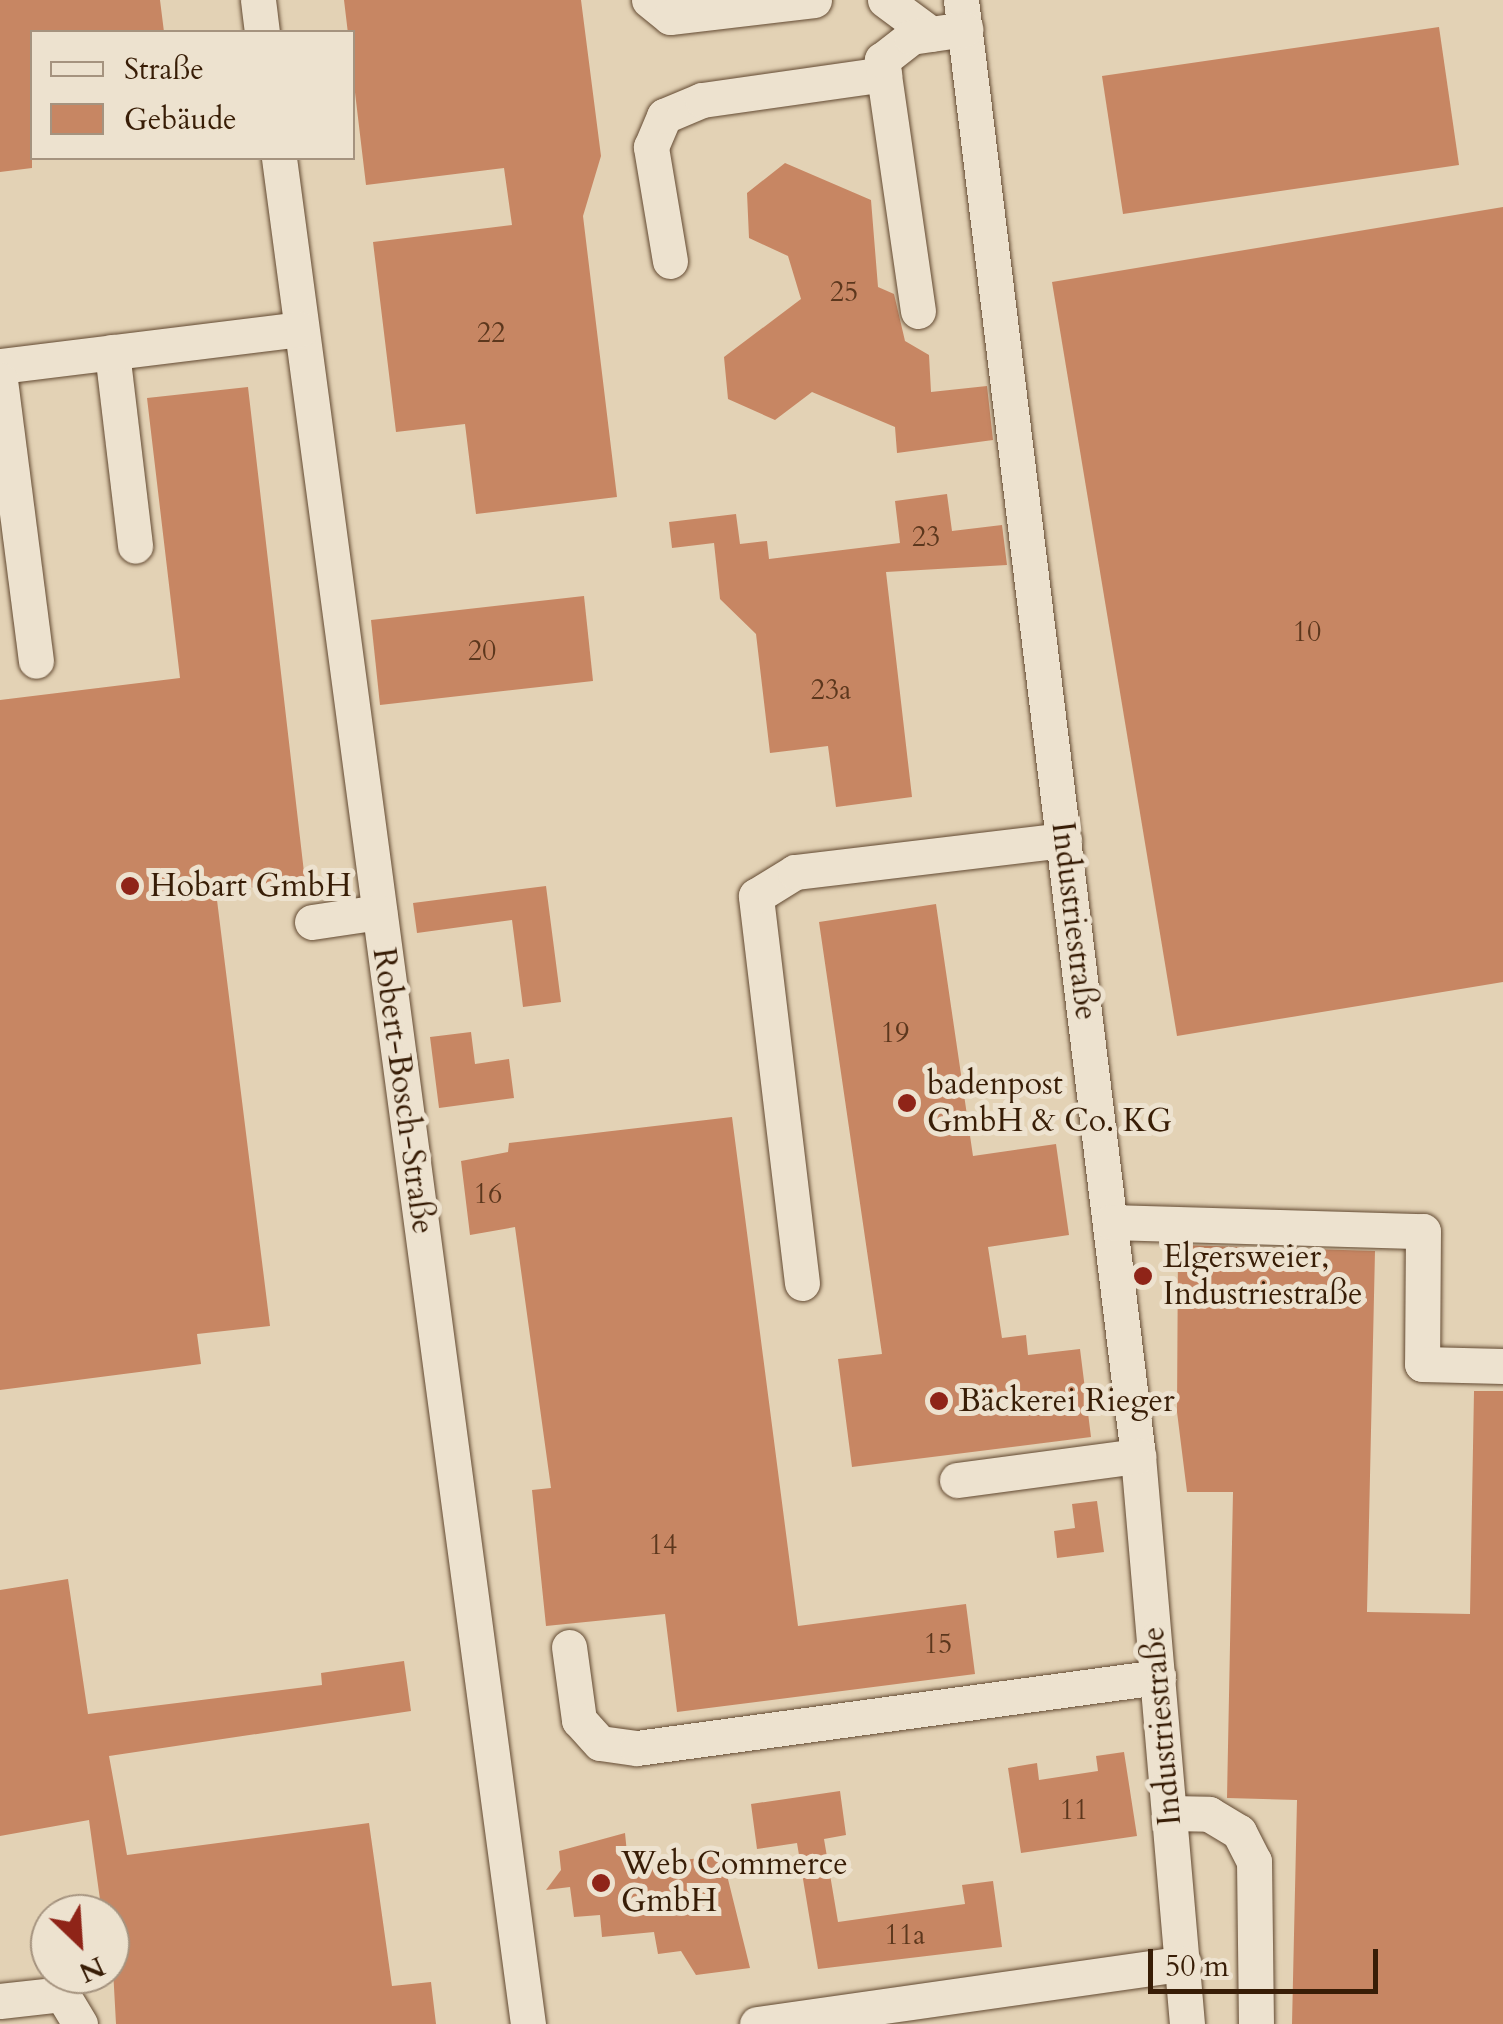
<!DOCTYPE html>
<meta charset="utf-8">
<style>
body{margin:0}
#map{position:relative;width:1503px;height:2024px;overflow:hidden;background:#e3d2b5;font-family:Cardo,serif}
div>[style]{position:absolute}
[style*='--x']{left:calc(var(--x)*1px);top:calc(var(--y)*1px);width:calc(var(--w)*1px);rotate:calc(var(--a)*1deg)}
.building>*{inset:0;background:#c78663}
.roads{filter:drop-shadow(0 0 2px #634a32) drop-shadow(0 0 2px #634a32)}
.minor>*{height:35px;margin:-17.5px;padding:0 17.5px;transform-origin:17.5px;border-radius:17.5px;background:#ede2cf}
.dots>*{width:28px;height:28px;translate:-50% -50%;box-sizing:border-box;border:5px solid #ede2cf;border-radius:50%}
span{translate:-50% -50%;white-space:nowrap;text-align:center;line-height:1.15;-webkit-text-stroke:10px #ede2cf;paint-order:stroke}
.number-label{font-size:28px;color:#5c371d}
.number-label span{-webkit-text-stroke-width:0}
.poi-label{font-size:32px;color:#381d06}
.left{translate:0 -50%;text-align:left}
.street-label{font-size:32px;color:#381d06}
.legend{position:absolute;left:30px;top:30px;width:325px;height:130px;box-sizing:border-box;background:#ede2cf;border:2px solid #a5937f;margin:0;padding:12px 18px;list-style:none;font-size:30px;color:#381d06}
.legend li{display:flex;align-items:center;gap:20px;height:50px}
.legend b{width:50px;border:2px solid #a5937f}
.north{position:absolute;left:30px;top:1894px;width:100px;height:100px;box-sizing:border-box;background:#ede2cf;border:2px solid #a5937f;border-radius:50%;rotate:155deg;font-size:28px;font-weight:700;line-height:40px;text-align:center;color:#381d06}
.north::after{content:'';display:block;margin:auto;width:35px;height:45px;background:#8f2418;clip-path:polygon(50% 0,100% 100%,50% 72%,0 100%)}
.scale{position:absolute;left:1148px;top:1949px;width:230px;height:45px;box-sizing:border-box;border:5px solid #381d06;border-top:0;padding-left:12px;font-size:30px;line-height:35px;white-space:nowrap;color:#381d06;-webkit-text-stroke:8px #ede2cf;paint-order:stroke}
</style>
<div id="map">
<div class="building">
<div style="clip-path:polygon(0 0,160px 0,164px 32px,32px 32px,32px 168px,0 172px)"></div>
<div style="clip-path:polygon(344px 0,581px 0,601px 156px,583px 216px,617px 497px,476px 514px,465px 424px,396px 432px,373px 242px,512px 225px,504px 168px,366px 185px)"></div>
<div style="clip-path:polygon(1439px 27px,1459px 165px,1123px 214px,1102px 76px)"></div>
<div style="clip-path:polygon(785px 163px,871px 200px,878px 287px,894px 294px,905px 341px,929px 355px,931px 392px,987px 386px,993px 440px,897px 453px,895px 427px,812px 392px,775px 420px,728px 399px,724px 357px,801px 299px,788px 256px,749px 238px,747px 193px)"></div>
<div style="clip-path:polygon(1503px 207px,1503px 982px,1177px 1036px,1052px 282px)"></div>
<div style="clip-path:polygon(248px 387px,305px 881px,216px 892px,270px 1326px,197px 1334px,201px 1364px,0 1390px,0 700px,180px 678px,147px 398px)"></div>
<div style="clip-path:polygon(947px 494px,952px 531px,1002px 525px,1007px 565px,886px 572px,912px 797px,836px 807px,828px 746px,770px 753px,756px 634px,720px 599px,714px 543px,672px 548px,669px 522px,736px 514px,740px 544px,767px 541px,769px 559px,900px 543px,895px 501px)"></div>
<div style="clip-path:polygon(584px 596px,593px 681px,380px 705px,371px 620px)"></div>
<div style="clip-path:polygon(546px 886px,561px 1002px,523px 1007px,512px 920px,417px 933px,413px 903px)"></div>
<div style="clip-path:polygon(936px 904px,973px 1156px,1056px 1144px,1069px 1235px,988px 1247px,1002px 1338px,1026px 1335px,1028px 1355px,1080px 1349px,1091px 1437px,852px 1467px,838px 1359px,882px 1354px,819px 922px)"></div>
<div style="clip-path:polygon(471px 1032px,475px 1064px,509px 1059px,514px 1098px,439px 1108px,430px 1037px)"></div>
<div style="clip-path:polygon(732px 1117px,798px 1626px,966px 1604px,975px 1674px,677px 1712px,665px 1614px,546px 1626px,532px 1490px,551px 1488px,515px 1227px,470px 1235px,461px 1161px,508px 1152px,509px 1143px)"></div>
<div style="clip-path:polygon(1178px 1245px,1375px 1251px,1367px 1612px,1470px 1614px,1474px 1391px,1503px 1391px,1503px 2024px,1292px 2024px,1297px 1800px,1227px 1798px,1233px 1492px,1187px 1492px,1177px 1412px)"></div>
<div style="clip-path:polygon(1097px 1501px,1104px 1552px,1057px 1558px,1054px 1531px,1075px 1528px,1072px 1504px)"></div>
<div style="clip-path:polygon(68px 1579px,88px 1714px,322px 1685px,321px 1673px,404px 1661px,411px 1711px,109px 1756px,127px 1855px,369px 1823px,392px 1986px,431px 1982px,436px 2024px,116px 2024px,110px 1914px,102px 1914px,89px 1820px,0 1836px,0 1590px)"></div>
<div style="clip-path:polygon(1124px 1752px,1137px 1836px,1021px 1853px,1008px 1768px,1037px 1763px,1039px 1780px,1098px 1771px,1096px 1756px)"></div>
<div style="clip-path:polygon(840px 1791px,846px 1835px,824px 1839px,838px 1922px,965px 1904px,962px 1885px,993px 1881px,1002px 1947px,818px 1969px,797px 1843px,757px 1849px,751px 1804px)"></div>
<div style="clip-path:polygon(625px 1833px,627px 1853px,645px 1851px,646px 1865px,722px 1855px,750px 1968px,696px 1975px,681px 1951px,658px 1954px,654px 1932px,602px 1937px,600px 1915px,574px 1917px,570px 1887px,546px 1890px,561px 1870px,559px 1851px)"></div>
</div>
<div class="roads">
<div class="minor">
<div style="--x:258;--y:0;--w:32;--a:83"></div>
<div style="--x:649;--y:0;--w:27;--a:39"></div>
<div style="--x:670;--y:17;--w:145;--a:-6.7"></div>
<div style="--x:885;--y:0;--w:57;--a:36.5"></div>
<div style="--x:961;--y:0;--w:1467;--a:83.07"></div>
<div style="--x:1138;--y:1456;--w:570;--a:85.07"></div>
<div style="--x:279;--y:158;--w:1883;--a:82.4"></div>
<div style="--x:670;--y:261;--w:116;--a:-99.5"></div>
<div style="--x:651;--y:147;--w:34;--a:-67"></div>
<div style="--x:664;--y:116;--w:41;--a:-22.8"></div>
<div style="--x:702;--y:100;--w:184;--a:-8.1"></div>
<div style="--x:918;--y:311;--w:254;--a:-98.2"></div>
<div style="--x:882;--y:60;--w:37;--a:-38"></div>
<div style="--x:911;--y:37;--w:55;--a:-8.4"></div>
<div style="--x:112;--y:352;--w:195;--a:83.2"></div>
<div style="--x:0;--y:366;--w:303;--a:-7"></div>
<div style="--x:0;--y:380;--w:283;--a:82.7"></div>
<div style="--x:312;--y:922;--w:68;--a:-8.5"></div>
<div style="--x:1111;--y:1222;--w:312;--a:1.7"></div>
<div style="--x:1423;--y:1231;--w:133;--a:90.4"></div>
<div style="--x:1422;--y:1364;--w:81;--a:1.4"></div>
<div style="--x:802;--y:1283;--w:390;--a:-96.8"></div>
<div style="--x:756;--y:896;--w:46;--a:-31.6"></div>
<div style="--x:795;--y:872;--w:271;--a:-6.8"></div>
<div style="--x:957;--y:1480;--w:183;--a:-7.6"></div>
<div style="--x:569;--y:1647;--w:74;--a:82.2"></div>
<div style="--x:579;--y:1720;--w:31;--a:48"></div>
<div style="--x:600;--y:1743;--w:37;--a:8"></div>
<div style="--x:637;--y:1748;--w:526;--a:-7.76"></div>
<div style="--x:1170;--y:1813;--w:39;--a:1"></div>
<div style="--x:1209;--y:1814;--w:35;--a:31"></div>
<div style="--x:1239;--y:1832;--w:33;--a:63"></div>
<div style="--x:1254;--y:1861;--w:163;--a:89.3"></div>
<div style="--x:0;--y:2001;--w:62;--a:-6.4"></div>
<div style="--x:62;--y:1994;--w:35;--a:59"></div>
<div style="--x:757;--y:2024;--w:431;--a:-8.1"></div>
</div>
</div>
<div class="dots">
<div style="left:130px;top:886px;background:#8f2418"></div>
<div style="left:907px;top:1103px;background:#8f2418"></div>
<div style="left:1143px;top:1276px;background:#8f2418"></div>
<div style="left:939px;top:1401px;background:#8f2418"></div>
<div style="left:601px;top:1883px;background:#8f2418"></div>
</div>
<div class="number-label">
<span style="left:844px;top:292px">25</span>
<span style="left:491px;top:333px">22</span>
<span style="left:926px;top:537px">23</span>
<span style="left:1307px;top:632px">10</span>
<span style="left:482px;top:651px">20</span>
<span style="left:831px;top:690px">23a</span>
<span style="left:895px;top:1033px">19</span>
<span style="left:488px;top:1194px">16</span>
<span style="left:663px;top:1545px">14</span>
<span style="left:938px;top:1644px">15</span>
<span style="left:1074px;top:1810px">11</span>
<span style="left:905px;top:1935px">11a</span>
</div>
<div class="poi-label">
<span class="left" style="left:150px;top:886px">Hobart GmbH</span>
<span class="left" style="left:927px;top:1103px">badenpost<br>GmbH &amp; Co. KG</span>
<span class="left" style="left:1163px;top:1276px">Elgersweier,<br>Industriestraße</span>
<span class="left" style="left:959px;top:1401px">Bäckerei Rieger</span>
<span class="left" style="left:621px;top:1883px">Web Commerce<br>GmbH</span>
</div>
<div class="street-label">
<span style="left:1074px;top:921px;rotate:83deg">Industriestraße</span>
<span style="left:403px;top:1091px;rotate:82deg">Robert-Bosch-Straße</span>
<span style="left:1162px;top:1726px;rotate:-95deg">Industriestraße</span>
</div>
<ul class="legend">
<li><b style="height:12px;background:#ede2cf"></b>Straße</li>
<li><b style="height:28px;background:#c78663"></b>Gebäude</li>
</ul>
<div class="north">N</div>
<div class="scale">50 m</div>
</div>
